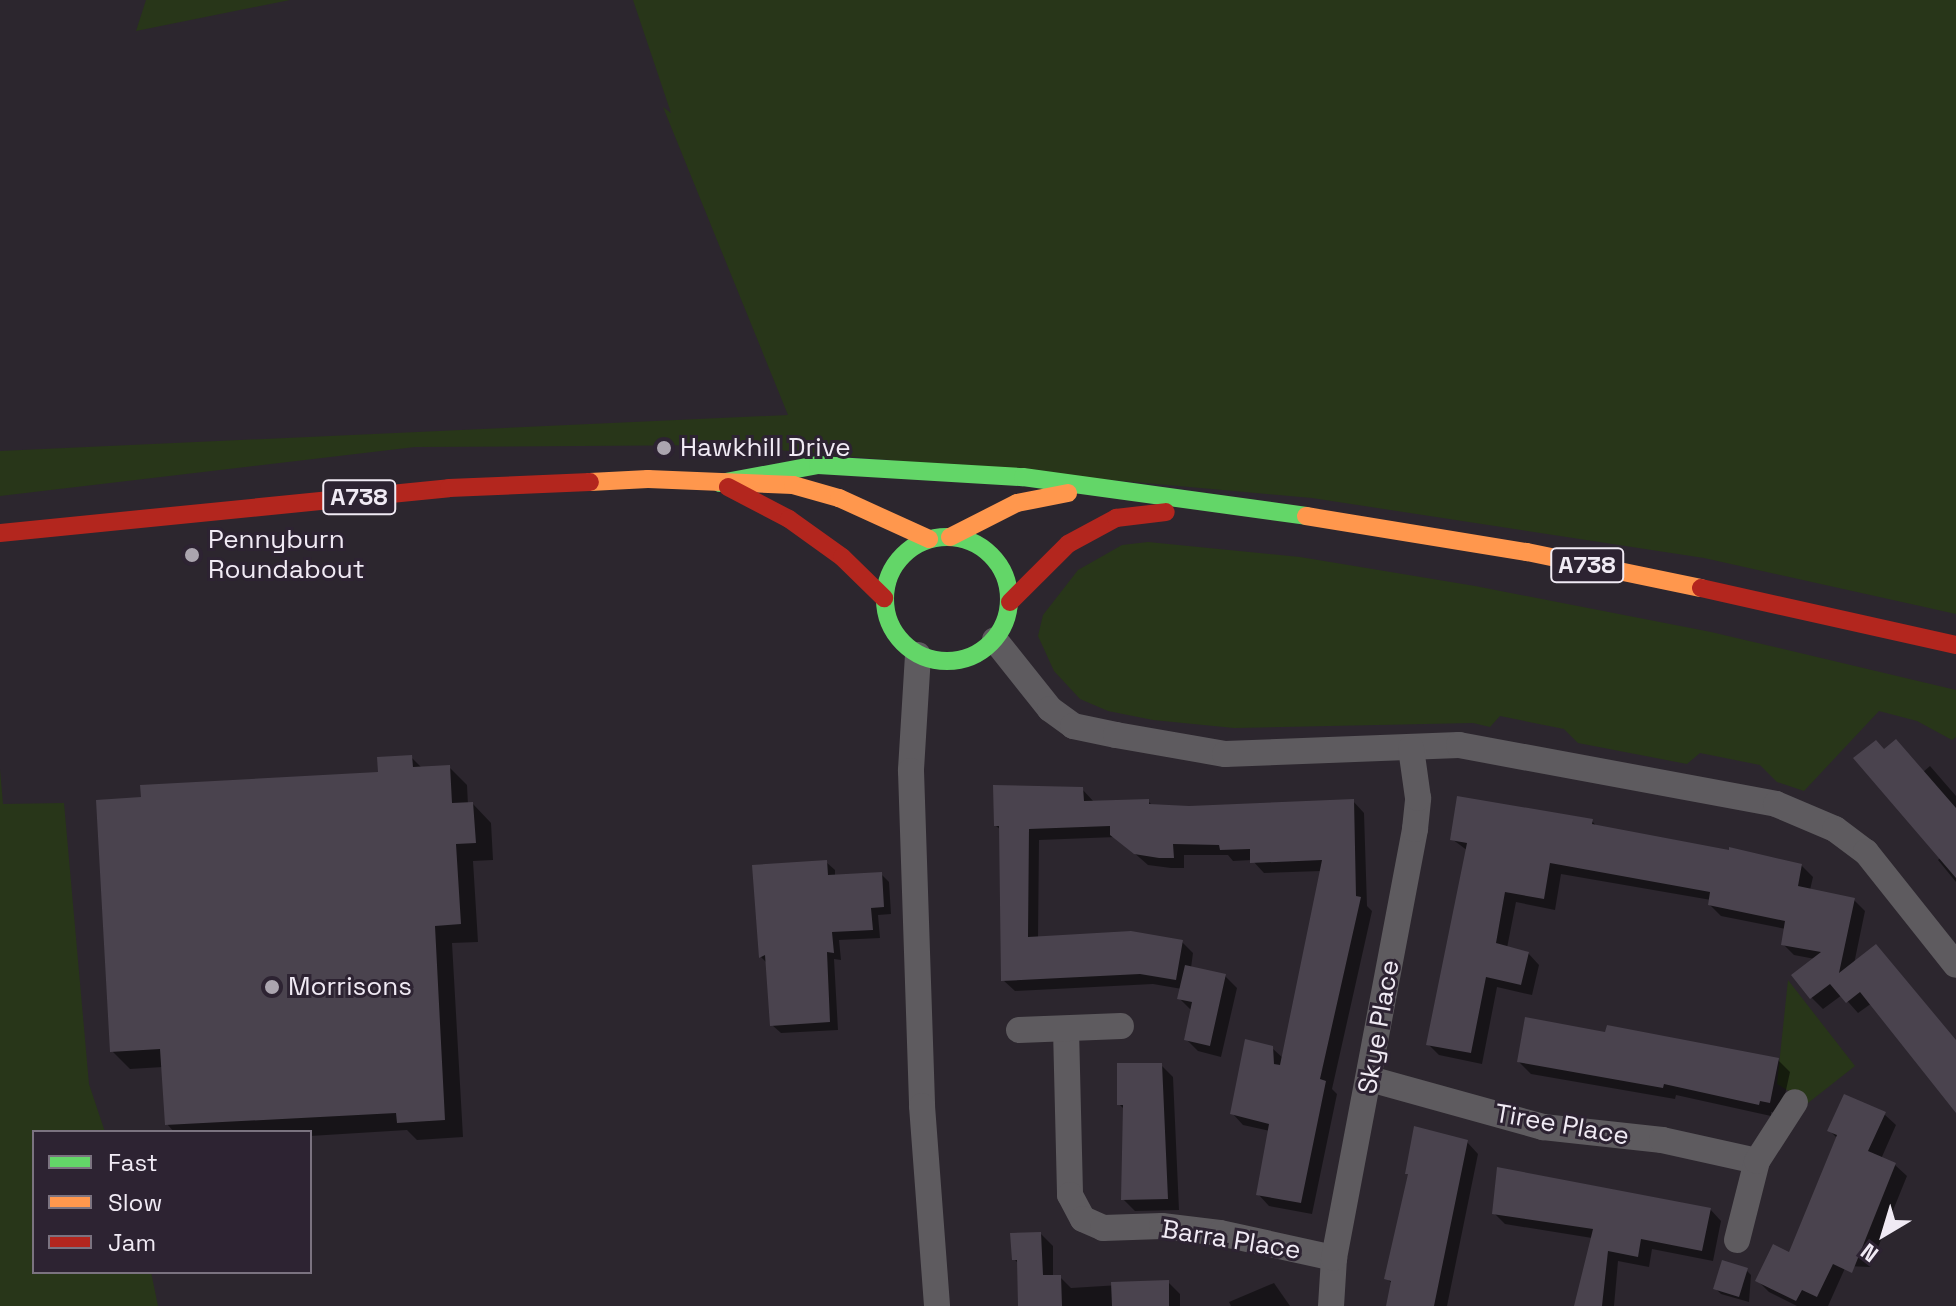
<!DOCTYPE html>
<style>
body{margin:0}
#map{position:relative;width:1956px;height:1306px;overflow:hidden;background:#2c262e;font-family:"Space Grotesk",sans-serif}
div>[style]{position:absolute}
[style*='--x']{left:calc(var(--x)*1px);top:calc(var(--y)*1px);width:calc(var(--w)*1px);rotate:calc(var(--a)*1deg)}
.green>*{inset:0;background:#283619}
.shadow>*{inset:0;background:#0007}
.building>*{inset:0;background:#4a434e}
.street>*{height:26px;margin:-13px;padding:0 13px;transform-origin:13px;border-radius:13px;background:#5e5b5f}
.fast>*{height:18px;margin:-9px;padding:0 9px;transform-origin:9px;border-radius:9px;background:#63d668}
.fast>.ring{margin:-9px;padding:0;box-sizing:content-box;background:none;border:18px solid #63d668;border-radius:50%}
.slow>*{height:18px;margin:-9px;padding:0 9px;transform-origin:9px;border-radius:9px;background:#ff974d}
.jam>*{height:18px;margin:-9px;padding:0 9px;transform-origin:9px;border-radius:9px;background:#b3261e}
.dots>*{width:22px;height:22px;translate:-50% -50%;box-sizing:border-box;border:4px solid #2d2332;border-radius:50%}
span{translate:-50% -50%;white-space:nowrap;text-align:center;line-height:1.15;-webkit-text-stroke:6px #2d2332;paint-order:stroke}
.shield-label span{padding:2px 6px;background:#2d2332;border:2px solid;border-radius:6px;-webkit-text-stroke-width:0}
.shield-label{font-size:24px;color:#f0eaf4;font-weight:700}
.poi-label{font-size:26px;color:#f0eaf4}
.left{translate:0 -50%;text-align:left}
.street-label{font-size:26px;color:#f0eaf4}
.legend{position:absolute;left:32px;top:1130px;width:280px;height:144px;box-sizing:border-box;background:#2d2332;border:2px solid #7b7380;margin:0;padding:10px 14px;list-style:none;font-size:24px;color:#f0eaf4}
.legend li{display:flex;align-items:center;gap:16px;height:40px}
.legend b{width:40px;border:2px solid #7b7380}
.north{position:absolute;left:1844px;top:1194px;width:80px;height:80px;-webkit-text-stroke:6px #2d2332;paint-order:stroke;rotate:218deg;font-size:22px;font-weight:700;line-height:32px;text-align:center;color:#f0eaf4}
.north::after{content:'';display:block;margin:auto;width:28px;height:36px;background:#f0eaf4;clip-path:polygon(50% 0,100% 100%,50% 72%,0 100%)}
</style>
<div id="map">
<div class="green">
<div style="clip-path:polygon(146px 0,290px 0,136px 31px)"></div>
<div style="clip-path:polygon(633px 0,1956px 0,1956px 614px,1704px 558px,1312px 498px,724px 445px,415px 447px,0 496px,0 451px,788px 415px,663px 107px,671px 113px)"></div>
<div style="clip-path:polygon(1148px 542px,1300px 557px,1475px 586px,1711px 632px,1956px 690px,1956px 737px,1952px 740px,1917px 721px,1879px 711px,1804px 791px,1777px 782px,1760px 765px,1700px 753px,1687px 764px,1578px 743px,1564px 729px,1500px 716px,1490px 727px,1473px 723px,1234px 728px,1153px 720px,1108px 711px,1080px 699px,1054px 671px,1038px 636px,1043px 615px,1078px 570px,1122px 545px)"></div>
<div style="clip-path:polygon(0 769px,3px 804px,64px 803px,89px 1084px,105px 1132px,34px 1132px,34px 1272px,151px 1272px,158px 1306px,0 1306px)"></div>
<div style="clip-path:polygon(1788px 980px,1855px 1066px,1808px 1103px,1777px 1084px)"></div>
</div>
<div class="shadow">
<div style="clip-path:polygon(1884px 751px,1923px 772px,1930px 766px,1956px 796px,1956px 882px,1938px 860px,1941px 857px)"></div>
<div style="clip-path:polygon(411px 757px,423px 769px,449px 767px,467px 785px,468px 805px,473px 804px,491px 823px,493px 860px,473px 861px,478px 942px,452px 943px,463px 1137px,417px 1140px,407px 1130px,310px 1136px,310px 1132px,174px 1132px,167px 1124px,163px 1067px,130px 1069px,112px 1051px,380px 774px)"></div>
<div style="clip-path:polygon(1082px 789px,1094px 802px,1148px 801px,1153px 806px,1189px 808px,1353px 801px,1364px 813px,1367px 906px,1372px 911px,1332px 1089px,1337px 1094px,1312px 1214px,1269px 1206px,1258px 1194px,1270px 1131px,1243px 1125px,1232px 1113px,1272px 1048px,1284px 1059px,1321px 871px,1264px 873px,1252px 860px,1233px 861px,1228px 855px,1184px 855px,1184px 868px,1171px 868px,1148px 865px,1116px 837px,1039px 840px,1038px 939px,1182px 942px,1193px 953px,1191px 968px,1225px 976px,1237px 988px,1221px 1057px,1198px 1051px,1186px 1039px,1192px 1011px,1179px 998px,1182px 989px,1153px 984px,1015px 991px,1003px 980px,1001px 830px,996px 826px)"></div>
<div style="clip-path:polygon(1592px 821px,1598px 828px,1801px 865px,1813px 877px,1810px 890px,1854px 900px,1865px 911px,1854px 964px,1956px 1041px,1956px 1109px,1872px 1003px,1858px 1013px,1842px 995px,1823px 1009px,1812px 998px,1794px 976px,1815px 959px,1794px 955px,1783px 944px,1786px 929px,1721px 916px,1710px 905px,1711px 900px,1561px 874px,1555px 910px,1516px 902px,1507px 948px,1528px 953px,1539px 965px,1532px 995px,1497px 987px,1482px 1064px,1439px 1055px,1428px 1044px,1468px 851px,1452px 839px)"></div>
<div style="clip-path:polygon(826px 862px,835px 870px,835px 876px,881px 874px,889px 882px,891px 914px,878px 915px,880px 938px,839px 940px,841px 960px,834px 959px,838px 1030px,781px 1033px,772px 1025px,768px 964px,761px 957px)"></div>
<div style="clip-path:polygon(1778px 1060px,1790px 1072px,1781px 1113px,1771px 1112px,1771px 1116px,1676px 1095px,1675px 1099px,1531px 1074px,1519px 1062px)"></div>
<div style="clip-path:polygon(1161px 1065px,1173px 1077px,1179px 1210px,1135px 1211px,1123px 1199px,1125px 1110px,1119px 1104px)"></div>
<div style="clip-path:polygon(1884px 1114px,1896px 1125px,1881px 1159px,1895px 1165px,1907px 1176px,1870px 1267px,1846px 1266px,1828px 1306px,1797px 1306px,1769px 1292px,1758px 1281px,1790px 1255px,1838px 1139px,1830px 1131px)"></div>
<div style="clip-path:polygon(1467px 1142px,1478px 1154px,1447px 1306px,1392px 1306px,1393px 1284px,1387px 1279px)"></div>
<div style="clip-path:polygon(1710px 1209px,1721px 1221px,1713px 1261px,1652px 1249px,1649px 1267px,1618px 1261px,1614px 1306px,1577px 1306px,1592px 1238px,1505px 1224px,1494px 1213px)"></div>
<div style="clip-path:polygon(1041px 1234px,1053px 1246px,1053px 1277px,1060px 1277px,1071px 1288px,1168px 1282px,1180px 1294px,1180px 1306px,1020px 1306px,1019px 1264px,1014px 1259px)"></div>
<div style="clip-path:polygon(1745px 1269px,1751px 1275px,1749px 1302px,1721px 1294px,1716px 1289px)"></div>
<div style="clip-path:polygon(1274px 1283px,1290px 1306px,1231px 1306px,1229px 1302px)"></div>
</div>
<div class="building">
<div style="clip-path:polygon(1896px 739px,1956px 808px,1956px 878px,1853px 758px,1876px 740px,1884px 749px)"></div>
<div style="clip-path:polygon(412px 755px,413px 767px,450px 765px,452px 803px,473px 802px,476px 843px,456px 844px,461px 924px,435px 926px,445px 1120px,397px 1123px,396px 1113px,165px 1125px,160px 1049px,110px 1052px,96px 800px,141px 797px,140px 785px,378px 772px,377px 757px)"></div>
<div style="clip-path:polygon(993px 785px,1083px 787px,1084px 801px,1149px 799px,1149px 804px,1189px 806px,1354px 799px,1356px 896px,1361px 897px,1320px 1079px,1326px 1081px,1301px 1203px,1256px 1195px,1269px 1124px,1230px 1114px,1245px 1039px,1273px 1046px,1274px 1064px,1280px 1065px,1322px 860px,1250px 863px,1250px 849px,1220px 850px,1219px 845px,1173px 844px,1174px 858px,1159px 858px,1134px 854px,1110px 835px,1110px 826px,1029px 829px,1028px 937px,1131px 931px,1183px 940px,1176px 980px,1140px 974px,1001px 981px,999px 826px,994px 826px)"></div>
<div style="clip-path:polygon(1457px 796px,1593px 819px,1592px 824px,1729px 850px,1729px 847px,1802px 864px,1798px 886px,1855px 898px,1839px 973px,1876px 944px,1956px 1040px,1956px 1113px,1860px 992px,1846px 1003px,1830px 984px,1810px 999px,1791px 975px,1821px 952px,1781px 945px,1785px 921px,1708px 905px,1710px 892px,1550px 863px,1544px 899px,1505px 892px,1496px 943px,1529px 952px,1521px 985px,1486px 977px,1471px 1053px,1426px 1045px,1467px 843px,1450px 840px)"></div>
<div style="clip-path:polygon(827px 860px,828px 875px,882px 872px,884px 907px,871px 908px,873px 930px,832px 932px,834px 953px,827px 952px,830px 1022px,770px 1026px,765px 955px,759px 958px,752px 865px)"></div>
<div style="clip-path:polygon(1185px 965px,1226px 974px,1210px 1046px,1184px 1040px,1192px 1002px,1177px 999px)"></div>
<div style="clip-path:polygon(1525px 1017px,1605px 1032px,1607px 1025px,1779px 1058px,1770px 1103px,1760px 1101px,1759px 1105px,1664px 1084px,1663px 1088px,1517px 1062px)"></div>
<div style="clip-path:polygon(1117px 1063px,1162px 1063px,1168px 1199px,1121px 1200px,1123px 1105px,1117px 1105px)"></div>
<div style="clip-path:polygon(1844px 1094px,1886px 1112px,1868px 1151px,1896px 1163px,1852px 1273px,1833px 1264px,1817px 1297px,1802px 1290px,1796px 1301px,1755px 1281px,1773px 1244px,1789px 1252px,1837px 1135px,1827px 1131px)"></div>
<div style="clip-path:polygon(1414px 1126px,1468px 1140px,1434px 1306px,1386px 1306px,1391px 1281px,1384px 1279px,1408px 1174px,1405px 1174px)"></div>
<div style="clip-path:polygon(1497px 1167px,1711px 1208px,1702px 1251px,1641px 1239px,1638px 1257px,1608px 1251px,1602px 1306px,1574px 1306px,1593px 1229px,1492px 1214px)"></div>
<div style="clip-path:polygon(1041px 1232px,1043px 1275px,1061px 1275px,1062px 1306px,1018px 1306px,1017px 1260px,1012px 1260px,1010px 1233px)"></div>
<div style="clip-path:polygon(1722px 1260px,1748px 1268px,1739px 1297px,1713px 1289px)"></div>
<div style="clip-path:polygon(1169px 1280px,1169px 1306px,1112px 1306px,1111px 1282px)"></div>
</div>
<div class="street">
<div style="--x:995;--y:640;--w:88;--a:51.4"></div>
<div style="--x:1050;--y:709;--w:29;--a:36"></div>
<div style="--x:1073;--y:726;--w:44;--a:11.8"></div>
<div style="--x:1116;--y:735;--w:111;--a:9.9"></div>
<div style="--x:1225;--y:754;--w:234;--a:-2.2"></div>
<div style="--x:1459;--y:745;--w:322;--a:10.5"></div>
<div style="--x:1776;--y:804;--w:64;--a:23"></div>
<div style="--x:1835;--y:829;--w:39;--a:37"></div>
<div style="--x:1866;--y:852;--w:144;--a:51.5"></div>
<div style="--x:918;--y:655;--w:116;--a:93.5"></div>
<div style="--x:911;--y:771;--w:335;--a:88.1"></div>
<div style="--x:922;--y:1106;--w:201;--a:85.7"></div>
<div style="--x:1066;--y:1029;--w:166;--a:88.6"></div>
<div style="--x:1070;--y:1195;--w:27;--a:62"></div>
<div style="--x:1083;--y:1219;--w:22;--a:24"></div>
<div style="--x:1103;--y:1228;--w:59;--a:-1.9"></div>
<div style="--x:1162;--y:1226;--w:58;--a:6.9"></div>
<div style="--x:1220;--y:1233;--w:117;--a:12.4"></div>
<div style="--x:1019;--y:1030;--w:102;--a:-2.2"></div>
<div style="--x:1370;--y:1079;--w:180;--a:15.5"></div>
<div style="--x:1543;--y:1127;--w:120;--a:6.2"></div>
<div style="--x:1662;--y:1140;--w:97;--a:12.5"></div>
<div style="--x:1737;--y:1240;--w:81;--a:-75.8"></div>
<div style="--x:1757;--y:1161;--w:70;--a:-57.2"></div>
<div style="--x:1331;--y:1306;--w:48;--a:-86.4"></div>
<div style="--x:1334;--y:1258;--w:437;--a:-79.3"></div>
<div style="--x:1415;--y:829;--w:31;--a:-84"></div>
<div style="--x:1418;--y:798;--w:50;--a:-98"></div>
</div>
<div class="fast">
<div style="--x:720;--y:483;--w:100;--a:-10.4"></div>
<div style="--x:818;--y:465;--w:205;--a:3.4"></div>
<div style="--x:1023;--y:477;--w:286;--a:7.8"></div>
<div class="ring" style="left:885px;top:537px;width:106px;height:106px"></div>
</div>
<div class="slow">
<div style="--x:590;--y:482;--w:58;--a:-3"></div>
<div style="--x:648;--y:479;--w:145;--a:2.4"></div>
<div style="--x:793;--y:485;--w:48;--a:15.8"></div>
<div style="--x:839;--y:498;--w:99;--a:24.5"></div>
<div style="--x:1306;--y:516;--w:224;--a:9.3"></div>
<div style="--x:1527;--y:552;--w:178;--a:11.7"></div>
<div style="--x:950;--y:537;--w:75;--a:-26.9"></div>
<div style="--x:1017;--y:503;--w:52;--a:-11.1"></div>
</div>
<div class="jam">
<div style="--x:728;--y:487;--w:69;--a:27.7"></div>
<div style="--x:789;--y:519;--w:65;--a:35.6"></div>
<div style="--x:842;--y:557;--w:59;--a:44.3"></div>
<div style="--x:0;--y:533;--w:451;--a:-5.7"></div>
<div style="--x:449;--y:488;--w:141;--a:-2.4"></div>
<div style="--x:1701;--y:588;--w:261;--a:12.6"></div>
<div style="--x:1010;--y:602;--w:82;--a:-45"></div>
<div style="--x:1068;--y:544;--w:55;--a:-28.4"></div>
<div style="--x:1116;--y:518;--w:50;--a:-6.8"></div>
</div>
<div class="dots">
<div style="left:664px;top:448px;background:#aba5af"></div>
<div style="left:192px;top:555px;background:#aba5af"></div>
<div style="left:272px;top:987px;background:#aba5af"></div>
</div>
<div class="shield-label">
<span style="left:359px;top:497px">A738</span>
<span style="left:1587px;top:565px">A738</span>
</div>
<div class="poi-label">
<span class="left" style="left:680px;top:448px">Hawkhill Drive</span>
<span class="left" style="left:208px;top:555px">Pennyburn<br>Roundabout</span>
<span class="left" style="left:288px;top:987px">Morrisons</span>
</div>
<div class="street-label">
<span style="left:1379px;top:1027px;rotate:-80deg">Skye Place</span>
<span style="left:1562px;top:1125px;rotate:10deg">Tiree Place</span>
<span style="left:1231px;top:1240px;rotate:9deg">Barra Place</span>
</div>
<ul class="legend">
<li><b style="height:10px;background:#63d668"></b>Fast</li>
<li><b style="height:10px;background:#ff974d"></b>Slow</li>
<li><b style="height:10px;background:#b3261e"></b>Jam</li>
</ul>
<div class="north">N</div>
</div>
